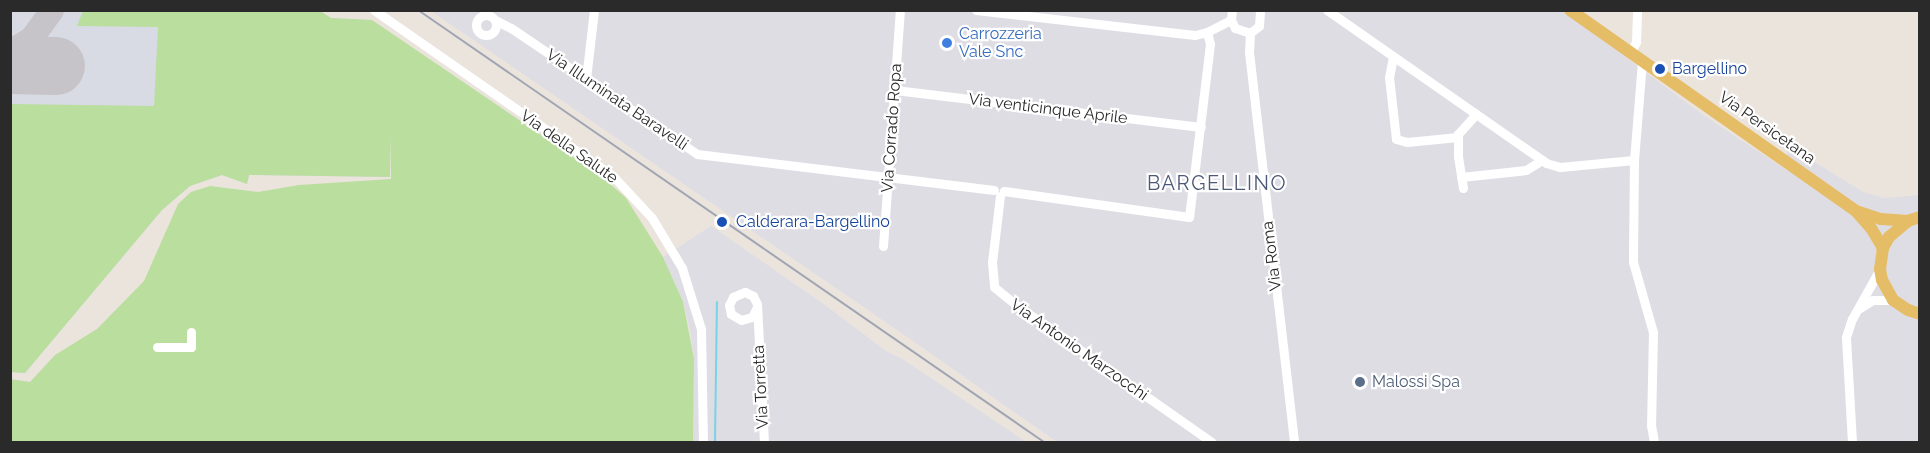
<!DOCTYPE html>
<style>
body{margin:0}
#map{position:relative;width:1930px;height:453px;overflow:hidden;background:#ebe4dd;font-family:Raleway,sans-serif}
div>[style]{position:absolute}
[style*='--x']{left:calc(var(--x)*1px);top:calc(var(--y)*1px);width:calc(var(--w)*1px);rotate:calc(var(--a)*1deg)}
.industrial>*{inset:0;background:#dfdde4}
.airport>*{inset:0;background:#d8dbe4}
.green>*{inset:0;background:#b9de9e}
.stream>*{height:2px;margin:-1px;padding:0 1px;transform-origin:1px;border-radius:1px;background:#78d3e6}
.taxiway>*{height:24px;margin:-12px;padding:0 12px;transform-origin:12px;border-radius:12px;background:#c6c4c8}
.runway>*{height:58px;margin:-29px;padding:0 29px;transform-origin:29px;border-radius:29px;background:#c6c4c8}
.minor>*{height:9px;margin:-4.5px;padding:0 4.5px;transform-origin:4.5px;border-radius:4.5px;background:#fff}
.minor>.ring{margin:-4.5px;padding:0;box-sizing:content-box;background:none;border:9px solid #fff;border-radius:50%}
.major>*{height:12px;margin:-6px;padding:0 6px;transform-origin:6px;border-radius:6px;background:#e6bd67}
.rail>*{height:2px;margin:-1px;padding:0 1px;transform-origin:1px;border-radius:1px;background:#a0a5b3}
.dots>*{width:16px;height:16px;translate:-50% -50%;box-sizing:border-box;border:3px solid #fff;border-radius:50%}
span{translate:-50% -50%;white-space:nowrap;text-align:center;line-height:1.15;-webkit-text-stroke:4.5px #fff;paint-order:stroke}
.shop-label{font-size:16px;color:#366cbe}
.left{translate:0 -50%;text-align:left}
.transit-label{font-size:16px;color:#164399}
.street-label{font-size:16px;color:#2a2a2a}
.service-label{font-size:16px;color:#4e5e75}
.quarter-label{font-size:20px;color:#4e5978;letter-spacing:1.5px}
.frame{position:absolute;inset:0;border:12px solid #2a2a2a;pointer-events:none}
</style>
<div id="map">
<div class="industrial">
<div style="clip-path:polygon(431px 11px,1564px 11px,1703px 115px,1788px 171px,1787px 145px,1863px 192px,1884px 198px,1919px 195px,1919px 442px,1057px 442px,903px 334px)"></div>
<div style="clip-path:polygon(711px 226px,825px 305px,886px 351px,904px 360px,1026px 442px,693px 442px,694px 359px,690px 330px,683px 302px,663px 257px)"></div>
</div>
<div class="airport">
<div style="clip-path:polygon(11px 11px,320px 11px,331px 18px,372px 20px,390px 177px,249px 175px,247px 184px,222px 175px,190px 186px,162px 210px,25px 373px,11px 372px)"></div>
</div>
<div class="green">
<div style="clip-path:polygon(83px 11px,320px 11px,331px 18px,372px 20px,600px 175px,626px 198px,663px 257px,683px 302px,694px 359px,693px 442px,11px 442px,10px 379px,30px 382px,55px 355px,97px 329px,144px 281px,178px 204px,191px 192px,210px 186px,258px 192px,299px 185px,391px 179px,391px 133px,390px 177px,249px 175px,247px 184px,222px 175px,190px 186px,162px 210px,25px 373px,11px 372px,11px 104px,154px 106px,158px 27px,77px 26px)"></div>
</div>
<div class="stream">
<div style="--x:715;--y:442;--w:140;--a:-89.2"></div>
</div>
<div class="taxiway">
<div style="--x:10;--y:52;--w:26;--a:-32"></div>
<div style="--x:32;--y:38;--w:34;--a:-54"></div>
</div>
<div class="runway">
<div style="--x:10;--y:65;--w:46;--a:1.2"></div>
</div>
<div class="minor">
<div style="--x:374;--y:10;--w:291;--a:34.8"></div>
<div style="--x:613;--y:176;--w:57;--a:47.1"></div>
<div style="--x:652;--y:218;--w:58;--a:59"></div>
<div style="--x:682;--y:268;--w:64;--a:72.7"></div>
<div style="--x:701;--y:329;--w:113;--a:89"></div>
<div style="--x:976;--y:10;--w:220;--a:6.5"></div>
<div style="--x:1195;--y:35;--w:12;--a:-14"></div>
<div style="--x:1207;--y:32;--w:12;--a:76"></div>
<div style="--x:1210;--y:44;--w:174;--a:96.9"></div>
<div style="--x:1189;--y:217;--w:187;--a:-172"></div>
<div style="--x:1232;--y:10;--w:10;--a:96"></div>
<div style="--x:1231;--y:20;--w:9;--a:63"></div>
<div style="--x:1235;--y:28;--w:16;--a:18"></div>
<div style="--x:1250;--y:33;--w:11;--a:-38"></div>
<div style="--x:1259;--y:26;--w:16;--a:-86"></div>
<div style="--x:1327;--y:10;--w:267;--a:34.9"></div>
<div style="--x:1546;--y:163;--w:15;--a:16"></div>
<div style="--x:1560;--y:167;--w:74;--a:-5.4"></div>
<div class="ring" style="left:476px;top:15px;width:11px;height:11px"></div>
<div style="--x:495;--y:20;--w:18;--a:27"></div>
<div style="--x:511;--y:28;--w:225;--a:34.1"></div>
<div style="--x:697;--y:154;--w:299;--a:6.9"></div>
<div style="--x:1207;--y:32;--w:27;--a:-27"></div>
<div style="--x:1250;--y:33;--w:19;--a:93"></div>
<div style="--x:1249;--y:52;--w:393;--a:83.4"></div>
<div style="--x:1630;--y:53;--w:13;--a:-61"></div>
<div style="--x:1636;--y:42;--w:32;--a:-88"></div>
<div style="--x:1393;--y:57;--w:20;--a:101"></div>
<div style="--x:1389;--y:77;--w:62;--a:83.6"></div>
<div style="--x:1396;--y:139;--w:11;--a:15"></div>
<div style="--x:1407;--y:142;--w:51;--a:-5.6"></div>
<div style="--x:1642;--y:61;--w:99;--a:94.6"></div>
<div style="--x:1634;--y:160;--w:102;--a:90.6"></div>
<div style="--x:1633;--y:262;--w:73;--a:74.1"></div>
<div style="--x:1653;--y:332;--w:93;--a:91.2"></div>
<div style="--x:1651;--y:425;--w:17;--a:80"></div>
<div style="--x:586;--y:79;--w:69;--a:-83.4"></div>
<div style="--x:895;--y:90;--w:308;--a:6.9"></div>
<div style="--x:1461;--y:177;--w:65;--a:-6.1"></div>
<div style="--x:1526;--y:170;--w:19;--a:-32"></div>
<div style="--x:1463;--y:188;--w:32;--a:-99"></div>
<div style="--x:1458;--y:156;--w:22;--a:-90"></div>
<div style="--x:1458;--y:134;--w:27;--a:-48"></div>
<div style="--x:1000;--y:196;--w:66;--a:96.9"></div>
<div style="--x:992;--y:262;--w:25;--a:85"></div>
<div style="--x:994;--y:287;--w:28;--a:39"></div>
<div style="--x:1016;--y:305;--w:239;--a:35"></div>
<div style="--x:883;--y:246;--w:237;--a:-85.9"></div>
<div style="--x:1860;--y:308;--w:15;--a:-32"></div>
<div style="--x:1873;--y:300;--w:20;--a:0"></div>
<div style="--x:756;--y:309;--w:9;--a:117"></div>
<div style="--x:752;--y:317;--w:11;--a:165"></div>
<div style="--x:741;--y:320;--w:12;--a:-149"></div>
<div style="--x:731;--y:314;--w:9;--a:-103"></div>
<div style="--x:729;--y:305;--w:9;--a:-63"></div>
<div style="--x:733;--y:297;--w:13;--a:-23"></div>
<div style="--x:745;--y:292;--w:9;--a:27"></div>
<div style="--x:753;--y:296;--w:9;--a:63"></div>
<div style="--x:757;--y:304;--w:138;--a:87.1"></div>
<div style="--x:157;--y:347;--w:34;--a:0"></div>
<div style="--x:191;--y:347;--w:15;--a:-90"></div>
<div style="--x:1852;--y:442;--w:105;--a:-93.3"></div>
<div style="--x:1846;--y:337;--w:19;--a:-72"></div>
<div style="--x:1852;--y:319;--w:57;--a:-60.8"></div>
</div>
<div class="major">
<div style="--x:1570;--y:10;--w:350;--a:35.1"></div>
<div style="--x:1856;--y:211;--w:23;--a:49"></div>
<div style="--x:1871;--y:228;--w:23;--a:59"></div>
<div style="--x:1859;--y:212;--w:23;--a:18"></div>
<div style="--x:1881;--y:219;--w:27;--a:4"></div>
<div style="--x:1920;--y:217;--w:13;--a:162"></div>
<div style="--x:1908;--y:221;--w:25;--a:140"></div>
<div style="--x:1889;--y:237;--w:13;--a:119"></div>
<div style="--x:1883;--y:248;--w:21;--a:98"></div>
<div style="--x:1880;--y:269;--w:11;--a:80"></div>
<div style="--x:1882;--y:280;--w:23;--a:61"></div>
<div style="--x:1893;--y:300;--w:18;--a:34"></div>
<div style="--x:1908;--y:310;--w:13;--a:18"></div>
</div>
<div class="rail">
<div style="--x:418;--y:10;--w:761;--a:34.61"></div>
</div>
<div class="dots">
<div style="left:947px;top:43px;background:#3f7fe0"></div>
<div style="left:1660px;top:69px;background:#1a4fb4"></div>
<div style="left:722px;top:222px;background:#1a4fb4"></div>
<div style="left:1360px;top:382px;background:#5c6f8a"></div>
</div>
<div class="shop-label">
<span class="left" style="left:959px;top:43px">Carrozzeria<br>Vale Snc</span>
</div>
<div class="transit-label">
<span class="left" style="left:1672px;top:69px">Bargellino</span>
<span class="left" style="left:736px;top:222px">Calderara-Bargellino</span>
</div>
<div class="street-label">
<span style="left:617px;top:100px;rotate:34deg">Via Illuminata Baravelli</span>
<span style="left:1048px;top:109px;rotate:7deg">Via venticinque Aprile</span>
<span style="left:892px;top:128px;rotate:-86deg">Via Corrado Ropa</span>
<span style="left:1767px;top:128px;rotate:35deg">Via Persicetana</span>
<span style="left:569px;top:147px;rotate:35deg">Via della Salute</span>
<span style="left:1272px;top:256px;rotate:-97deg">Via Roma</span>
<span style="left:1079px;top:350px;rotate:35deg">Via Antonio Marzocchi</span>
<span style="left:761px;top:387px;rotate:-93deg">Via Torretta</span>
</div>
<div class="service-label">
<span class="left" style="left:1372px;top:382px">Malossi Spa</span>
</div>
<div class="quarter-label">
<span style="left:1217px;top:183px">BARGELLINO</span>
</div>
<div class="frame"></div>
</div>
